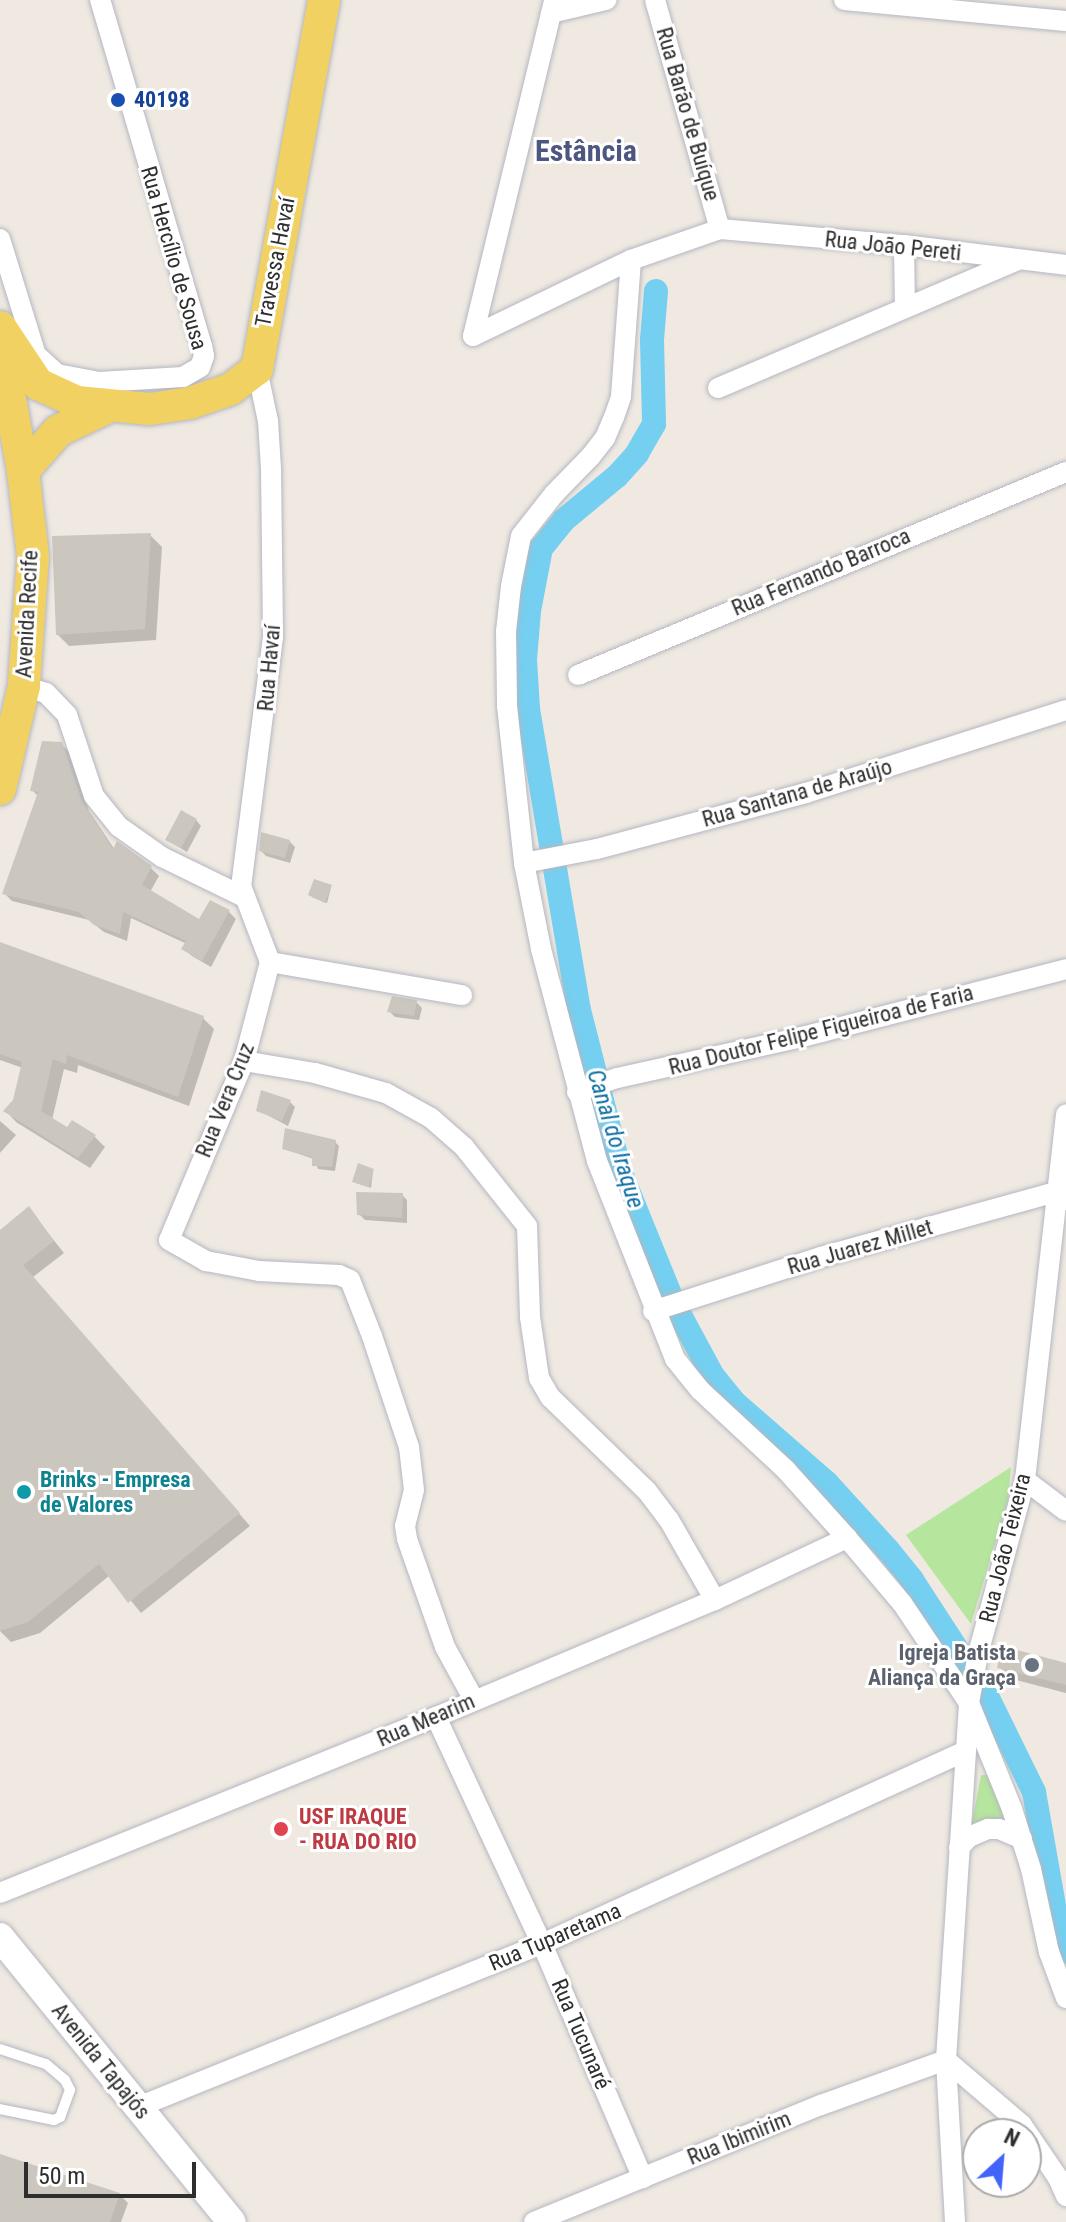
<!DOCTYPE html>
<meta charset="utf-8">
<style>
body{margin:0}
#map{position:relative;width:1066px;height:2222px;overflow:hidden;background:#efe9e1;font-family:"Roboto Condensed",sans-serif}
div>[style]{position:absolute}
[style*='--x']{left:calc(var(--x)*1px);top:calc(var(--y)*1px);width:calc(var(--w)*1px);rotate:calc(var(--a)*1deg)}
.green>*{inset:0;background:#b6e59e}
.shadow>*{inset:0;background:#0003}
.canal>*{height:24px;margin:-12px;padding:0 12px;transform-origin:12px;border-radius:12px;background:#75cff0}
.building>*{inset:0;background:#cbc7bf}
.roads{filter:drop-shadow(0 0 2px #b4b7c1) drop-shadow(0 0 2px #b4b7c1)}
.service>*{height:10px;margin:-5px;padding:0 5px;transform-origin:5px;border-radius:5px;background:#fff}
.minor>*{height:20px;margin:-10px;padding:0 10px;transform-origin:10px;border-radius:10px;background:#fff}
.secondary>*{height:28px;margin:-14px;padding:0 14px;transform-origin:14px;border-radius:14px;background:#fff}
.primary>*{height:32px;margin:-16px;padding:0 16px;transform-origin:16px;border-radius:16px;background:#f2d163}
.dots>*{width:22px;height:22px;translate:-50% -50%;box-sizing:border-box;border:4px solid #fff;border-radius:50%}
span{translate:-50% -50%;white-space:nowrap;text-align:center;line-height:1.15;-webkit-text-stroke:6px #fff;paint-order:stroke}
.transit-label{font-size:22px;color:#164399;font-weight:700}
.left{translate:0 -50%;text-align:left}
.street-label{font-size:22px;color:#2e2e2e}
.culture-label{font-size:22px;color:#0d838f;font-weight:700}
.worship-label{font-size:22px;color:#5b616d;font-weight:700}
.right{translate:-100% -50%;text-align:right}
.health-label{font-size:22px;color:#be3a42;font-weight:700}
.water-label{font-size:24px;color:#0d6fa3;font-style:italic}
.district-label{font-size:30px;color:#4d5680;font-weight:700}
.north{position:absolute;left:962px;top:2118px;width:80px;height:80px;box-sizing:border-box;background:#fff;border:2px solid #ababab;border-radius:50%;rotate:26deg;font-size:22px;font-weight:700;line-height:32px;text-align:center;color:#2e2e2e}
.north::after{content:'';display:block;margin:auto;width:28px;height:36px;background:#4264fb;clip-path:polygon(50% 0,100% 100%,50% 72%,0 100%)}
.scale{position:absolute;left:24px;top:2162px;width:172px;height:36px;box-sizing:border-box;border:4px solid #2e2e2e;border-top:0;padding-left:10px;font-size:24px;line-height:28px;white-space:nowrap;color:#2e2e2e;-webkit-text-stroke:6px #fff;paint-order:stroke}
</style>
<div id="map">
<div class="green">
<div style="clip-path:polygon(1011px 1467px,1008px 1500px,971px 1624px,906px 1535px)"></div>
<div style="clip-path:polygon(981px 1775px,993px 1775px,1004px 1821px,972px 1823px)"></div>
</div>
<div class="shadow">
<div style="clip-path:polygon(150px 535px,162px 547px,156px 640px,69px 646px,57px 634px)"></div>
<div style="clip-path:polygon(61px 744px,70px 753px,89px 811px,115px 850px,151px 868px,159px 876px,150px 892px,200px 922px,228px 911px,236px 919px,211px 967px,192px 956px,184px 949px,187px 944px,131px 918px,127px 941px,104px 932px,89px 920px,12px 901px,4px 893px,38px 796px,33px 791px)"></div>
<div style="clip-path:polygon(196px 820px,201px 826px,187px 852px,167px 840px)"></div>
<div style="clip-path:polygon(289px 841px,295px 847px,290px 863px,266px 856px,261px 851px)"></div>
<div style="clip-path:polygon(331px 887px,327px 903px,312px 897px)"></div>
<div style="clip-path:polygon(0 944px,203px 1018px,214px 1029px,189px 1106px,78px 1065px,77px 1073px,64px 1069px,52px 1120px,68px 1130px,94px 1136px,105px 1147px,90px 1168px,16px 1122px,6px 1111px,15px 1101px,23px 1068px,0 1060px)"></div>
<div style="clip-path:polygon(416px 1002px,422px 1008px,419px 1020px,395px 1017px,389px 1011px)"></div>
<div style="clip-path:polygon(290px 1102px,295px 1107px,288px 1126px,258px 1110px)"></div>
<div style="clip-path:polygon(0 1121px,16px 1135px,0 1153px)"></div>
<div style="clip-path:polygon(335px 1142px,339px 1146px,335px 1171px,318px 1169px,314px 1159px,284px 1149px)"></div>
<div style="clip-path:polygon(373px 1171px,371px 1188px,356px 1183px)"></div>
<div style="clip-path:polygon(402px 1195px,407px 1200px,407px 1223px,365px 1220px,359px 1214px)"></div>
<div style="clip-path:polygon(28px 1208px,64px 1253px,33px 1277px,250px 1526px,141px 1613px,110px 1575px,40px 1633px,11px 1642px,0 1631px,0 1232px)"></div>
<div style="clip-path:polygon(1066px 1665px,1066px 1693px,1012px 1679px,1000px 1667px)"></div>
<div style="clip-path:polygon(0 2156px,119px 2194px,128px 2203px,121px 2222px,0 2222px)"></div>
</div>
<div class="canal">
<div style="--x:656;--y:291;--w:49;--a:94.7"></div>
<div style="--x:652;--y:340;--w:84;--a:88.6"></div>
<div style="--x:654;--y:424;--w:34;--a:120"></div>
<div style="--x:637;--y:454;--w:30;--a:132"></div>
<div style="--x:617;--y:476;--w:69;--a:140.3"></div>
<div style="--x:564;--y:520;--w:36;--a:129"></div>
<div style="--x:541;--y:548;--w:64;--a:100.8"></div>
<div style="--x:529;--y:611;--w:49;--a:94.7"></div>
<div style="--x:525;--y:660;--w:49;--a:86.5"></div>
<div style="--x:528;--y:709;--w:305;--a:80.4"></div>
<div style="--x:579;--y:1010;--w:166;--a:75.7"></div>
<div style="--x:620;--y:1171;--w:144;--a:67.9"></div>
<div style="--x:674;--y:1304;--w:82;--a:61.6"></div>
<div style="--x:713;--y:1376;--w:33;--a:51"></div>
<div style="--x:734;--y:1402;--w:123;--a:41.1"></div>
<div style="--x:827;--y:1483;--w:91;--a:47.7"></div>
<div style="--x:888;--y:1550;--w:38;--a:51"></div>
<div style="--x:912;--y:1580;--w:136;--a:57"></div>
<div style="--x:986;--y:1694;--w:109;--a:63.9"></div>
<div style="--x:1034;--y:1792;--w:121;--a:80"></div>
<div style="--x:1055;--y:1911;--w:42;--a:75"></div>
</div>
<div class="building">
<div style="clip-path:polygon(151px 533px,145px 629px,56px 635px,52px 536px)"></div>
<div style="clip-path:polygon(42px 741px,62px 742px,82px 801px,113px 849px,117px 841px,152px 866px,142px 885px,199px 919px,210px 900px,230px 910px,202px 961px,181px 949px,186px 941px,123px 912px,120px 934px,94px 925px,79px 912px,2px 894px,38px 792px,30px 791px)"></div>
<div style="clip-path:polygon(181px 810px,197px 819px,181px 848px,165px 840px)"></div>
<div style="clip-path:polygon(261px 832px,290px 840px,285px 858px,259px 851px)"></div>
<div style="clip-path:polygon(314px 879px,332px 885px,325px 903px,308px 895px)"></div>
<div style="clip-path:polygon(0 942px,204px 1016px,178px 1097px,67px 1055px,66px 1064px,53px 1059px,41px 1111px,67px 1127px,72px 1120px,96px 1135px,78px 1158px,3px 1111px,13px 1100px,22px 1062px,0 1054px)"></div>
<div style="clip-path:polygon(392px 996px,417px 1000px,414px 1016px,387px 1012px)"></div>
<div style="clip-path:polygon(261px 1090px,291px 1100px,282px 1121px,256px 1111px)"></div>
<div style="clip-path:polygon(285px 1128px,336px 1140px,332px 1167px,312px 1166px,312px 1157px,282px 1149px)"></div>
<div style="clip-path:polygon(358px 1163px,374px 1169px,369px 1187px,352px 1182px)"></div>
<div style="clip-path:polygon(356px 1192px,403px 1193px,402px 1218px,357px 1215px)"></div>
<div style="clip-path:polygon(29px 1206px,54px 1241px,23px 1265px,240px 1513px,128px 1603px,99px 1564px,28px 1622px,0 1631px,0 1230px)"></div>
<div style="clip-path:polygon(1002px 1646px,1066px 1663px,1066px 1685px,997px 1668px)"></div>
<div style="clip-path:polygon(0 2154px,120px 2193px,110px 2222px,0 2222px)"></div>
</div>
<div class="roads">
<div class="service">
<div style="--x:0;--y:2049;--w:48;--a:18.1"></div>
<div style="--x:46;--y:2064;--w:25;--a:40"></div>
<div style="--x:65;--y:2080;--w:11;--a:63"></div>
<div style="--x:70;--y:2090;--w:29;--a:110"></div>
<div style="--x:60;--y:2117;--w:7;--a:153"></div>
<div style="--x:54;--y:2120;--w:55;--a:-168.5"></div>
</div>
<div class="minor">
<div style="--x:655;--y:0;--w:238;--a:74.2"></div>
<div style="--x:844;--y:0;--w:223;--a:5.4"></div>
<div style="--x:551;--y:13;--w:57;--a:-13.3"></div>
<div style="--x:0;--y:239;--w:121;--a:72.8"></div>
<div style="--x:36;--y:355;--w:28;--a:42"></div>
<div style="--x:57;--y:374;--w:43;--a:10.8"></div>
<div style="--x:99;--y:382;--w:84;--a:-3.4"></div>
<div style="--x:183;--y:377;--w:20;--a:-30"></div>
<div style="--x:200;--y:367;--w:12;--a:-70"></div>
<div style="--x:204;--y:356;--w:10;--a:-101"></div>
<div style="--x:202;--y:346;--w:361;--a:-106.4"></div>
<div style="--x:904;--y:245;--w:63;--a:89.1"></div>
<div style="--x:631;--y:260;--w:137;--a:94.2"></div>
<div style="--x:621;--y:397;--w:21;--a:109"></div>
<div style="--x:614;--y:417;--w:23;--a:113"></div>
<div style="--x:605;--y:438;--w:23;--a:128"></div>
<div style="--x:591;--y:456;--w:53;--a:134.2"></div>
<div style="--x:554;--y:494;--w:53;--a:128.2"></div>
<div style="--x:521;--y:536;--w:51;--a:101.3"></div>
<div style="--x:511;--y:586;--w:45;--a:96.3"></div>
<div style="--x:506;--y:631;--w:75;--a:89.2"></div>
<div style="--x:507;--y:706;--w:158;--a:83.8"></div>
<div style="--x:524;--y:863;--w:88;--a:78.8"></div>
<div style="--x:541;--y:949;--w:219;--a:75.2"></div>
<div style="--x:597;--y:1161;--w:213;--a:68.5"></div>
<div style="--x:675;--y:1359;--w:40;--a:51"></div>
<div style="--x:700;--y:1390;--w:117;--a:42.9"></div>
<div style="--x:786;--y:1470;--w:91;--a:48.1"></div>
<div style="--x:847;--y:1538;--w:85;--a:49.8"></div>
<div style="--x:902;--y:1603;--w:120;--a:56.2"></div>
<div style="--x:969;--y:1703;--w:114;--a:67.9"></div>
<div style="--x:1012;--y:1809;--w:63;--a:72.4"></div>
<div style="--x:1031;--y:1869;--w:85;--a:77.8"></div>
<div style="--x:1049;--y:1952;--w:49;--a:69.7"></div>
<div style="--x:473;--y:336;--w:175;--a:-25.7"></div>
<div style="--x:631;--y:260;--w:94;--a:-19.2"></div>
<div style="--x:720;--y:229;--w:185;--a:5"></div>
<div style="--x:904;--y:245;--w:163;--a:7"></div>
<div style="--x:473;--y:336;--w:346;--a:-76.4"></div>
<div style="--x:257;--y:369;--w:53;--a:78.1"></div>
<div style="--x:268;--y:421;--w:48;--a:86.4"></div>
<div style="--x:271;--y:469;--w:168;--a:89.3"></div>
<div style="--x:273;--y:637;--w:251;--a:97.3"></div>
<div style="--x:241;--y:886;--w:81;--a:69.1"></div>
<div style="--x:718;--y:388;--w:324;--a:-23.1"></div>
<div style="--x:578;--y:675;--w:529;--a:-22.59"></div>
<div style="--x:24;--y:686;--w:23;--a:18"></div>
<div style="--x:46;--y:693;--w:30;--a:46"></div>
<div style="--x:67;--y:715;--w:85;--a:71.6"></div>
<div style="--x:94;--y:796;--w:38;--a:51"></div>
<div style="--x:118;--y:826;--w:54;--a:35.2"></div>
<div style="--x:162;--y:857;--w:91;--a:26"></div>
<div style="--x:524;--y:863;--w:74;--a:-10.9"></div>
<div style="--x:597;--y:849;--w:216;--a:-15"></div>
<div style="--x:806;--y:793;--w:273;--a:-17.7"></div>
<div style="--x:270;--y:962;--w:102;--a:104.7"></div>
<div style="--x:244;--y:1061;--w:194;--a:112.7"></div>
<div style="--x:169;--y:1240;--w:43;--a:29.6"></div>
<div style="--x:206;--y:1261;--w:54;--a:10.7"></div>
<div style="--x:259;--y:1271;--w:80;--a:2.9"></div>
<div style="--x:339;--y:1275;--w:12;--a:24"></div>
<div style="--x:350;--y:1280;--w:60;--a:68.6"></div>
<div style="--x:372;--y:1336;--w:117;--a:71.6"></div>
<div style="--x:409;--y:1447;--w:43;--a:83.4"></div>
<div style="--x:414;--y:1490;--w:37;--a:104"></div>
<div style="--x:405;--y:1526;--w:13;--a:81"></div>
<div style="--x:407;--y:1539;--w:114;--a:70.6"></div>
<div style="--x:445;--y:1647;--w:60;--a:61.3"></div>
<div style="--x:270;--y:962;--w:195;--a:9.8"></div>
<div style="--x:244;--y:1061;--w:72;--a:9.6"></div>
<div style="--x:315;--y:1073;--w:74;--a:15.7"></div>
<div style="--x:386;--y:1093;--w:51;--a:29.1"></div>
<div style="--x:431;--y:1118;--w:44;--a:41.3"></div>
<div style="--x:464;--y:1147;--w:101;--a:51.4"></div>
<div style="--x:527;--y:1226;--w:91;--a:88.1"></div>
<div style="--x:530;--y:1317;--w:62;--a:81.6"></div>
<div style="--x:539;--y:1378;--w:22;--a:60"></div>
<div style="--x:550;--y:1397;--w:135;--a:44.1"></div>
<div style="--x:647;--y:1491;--w:36;--a:53"></div>
<div style="--x:669;--y:1520;--w:92;--a:60.1"></div>
<div style="--x:577;--y:1092;--w:42;--a:-19.3"></div>
<div style="--x:617;--y:1078;--w:189;--a:-12.5"></div>
<div style="--x:802;--y:1037;--w:273;--a:-14.4"></div>
<div style="--x:653;--y:1311;--w:176;--a:-17.8"></div>
<div style="--x:821;--y:1257;--w:244;--a:-15.5"></div>
<div style="--x:1056;--y:1192;--w:13;--a:39"></div>
<div style="--x:1025;--y:1480;--w:51;--a:37.1"></div>
<div style="--x:436;--y:1717;--w:251;--a:65"></div>
<div style="--x:542;--y:1944;--w:255;--a:66.7"></div>
<div style="--x:959;--y:1848;--w:15;--a:-48"></div>
<div style="--x:969;--y:1837;--w:21;--a:-23"></div>
<div style="--x:988;--y:1829;--w:11;--a:0"></div>
<div style="--x:999;--y:1829;--w:25;--a:23"></div>
<div style="--x:0;--y:1893;--w:470;--a:-22"></div>
<div style="--x:436;--y:1717;--w:303;--a:-22.8"></div>
<div style="--x:715;--y:1600;--w:146;--a:-25.2"></div>
<div style="--x:138;--y:2107;--w:436;--a:-22"></div>
<div style="--x:542;--y:1944;--w:466;--a:-24.5"></div>
<div style="--x:534;--y:2222;--w:310;--a:-22.2"></div>
<div style="--x:821;--y:2105;--w:133;--a:-19.8"></div>
<div style="--x:946;--y:2060;--w:100;--a:40.5"></div>
<div style="--x:1022;--y:2125;--w:64;--a:55.8"></div>
<div style="--x:1058;--y:2178;--w:20;--a:66"></div>
<div style="--x:955;--y:2222;--w:162;--a:-93.2"></div>
<div style="--x:946;--y:2060;--w:358;--a:-86.3"></div>
<div style="--x:969;--y:1703;--w:50;--a:-79.6"></div>
<div style="--x:978;--y:1654;--w:180;--a:-74.9"></div>
<div style="--x:1025;--y:1480;--w:368;--a:-83.6"></div>
</div>
<div class="secondary">
<div style="--x:0;--y:1937;--w:367;--a:50.9"></div>
</div>
<div class="primary">
<div style="--x:0;--y:327;--w:69;--a:56.3"></div>
<div style="--x:38;--y:384;--w:43;--a:24.8"></div>
<div style="--x:77;--y:402;--w:73;--a:5.5"></div>
<div style="--x:150;--y:409;--w:40;--a:-8.5"></div>
<div style="--x:190;--y:403;--w:43;--a:-18.9"></div>
<div style="--x:231;--y:389;--w:33;--a:-38"></div>
<div style="--x:257;--y:369;--w:375;--a:-79.7"></div>
<div style="--x:0;--y:343;--w:130;--a:79.8"></div>
<div style="--x:23;--y:471;--w:86;--a:83.3"></div>
<div style="--x:33;--y:556;--w:130;--a:94"></div>
<div style="--x:24;--y:686;--w:106;--a:103.1"></div>
<div style="--x:23;--y:471;--w:53;--a:-48.8"></div>
<div style="--x:58;--y:431;--w:55;--a:-25.6"></div>
</div>
</div>
<div class="dots">
<div style="left:118px;top:100px;background:#1a4fb4"></div>
<div style="left:24px;top:1492px;background:#0f9aa8"></div>
<div style="left:1032px;top:1665px;background:#6b7280"></div>
<div style="left:281px;top:1829px;background:#e0444e"></div>
</div>
<div class="transit-label">
<span class="left" style="left:134px;top:100px">40198</span>
</div>
<div class="street-label">
<span style="left:688px;top:114px;rotate:74deg">Rua Barão de Buíque</span>
<span style="left:893px;top:246px;rotate:6deg">Rua João Pereti</span>
<span style="left:174px;top:258px;rotate:74deg">Rua Hercílio de Sousa</span>
<span style="left:275px;top:262px;rotate:-79deg">Travessa Havaí</span>
<span style="left:821px;top:572px;rotate:-23deg">Rua Fernando Barroca</span>
<span style="left:27px;top:614px;rotate:-87deg">Avenida Recife</span>
<span style="left:269px;top:668px;rotate:-85deg">Rua Havaí</span>
<span style="left:797px;top:793px;rotate:-16deg">Rua Santana de Araújo</span>
<span style="left:821px;top:1030px;rotate:-14deg">Rua Doutor Felipe Figueiroa de Faria</span>
<span style="left:225px;top:1100px;rotate:-68deg">Rua Vera Cruz</span>
<span style="left:860px;top:1247px;rotate:-16deg">Rua Juarez Millet</span>
<span style="left:1005px;top:1548px;rotate:-76deg">Rua João Teixeira</span>
<span style="left:426px;top:1720px;rotate:-23deg">Rua Mearim</span>
<span style="left:555px;top:1937px;rotate:-23deg">Rua Tuparetama</span>
<span style="left:581px;top:2034px;rotate:67deg">Rua Tucunaré</span>
<span style="left:101px;top:2061px;rotate:51deg">Avenida Tapajós</span>
<span style="left:739px;top:2138px;rotate:-22deg">Rua Ibimirim</span>
</div>
<div class="culture-label">
<span class="left" style="left:40px;top:1492px">Brinks - Empresa<br>de Valores</span>
</div>
<div class="worship-label">
<span class="right" style="left:1016px;top:1665px">Igreja Batista<br>Aliança da Graça</span>
</div>
<div class="health-label">
<span class="left" style="left:299px;top:1829px">USF IRAQUE<br>- RUA DO RIO</span>
</div>
<div class="water-label">
<span style="left:615px;top:1139px;rotate:73deg">Canal do Iraque</span>
</div>
<div class="district-label">
<span style="left:586px;top:151px">Estância</span>
</div>
<div class="north">N</div>
<div class="scale">50 m</div>
</div>
